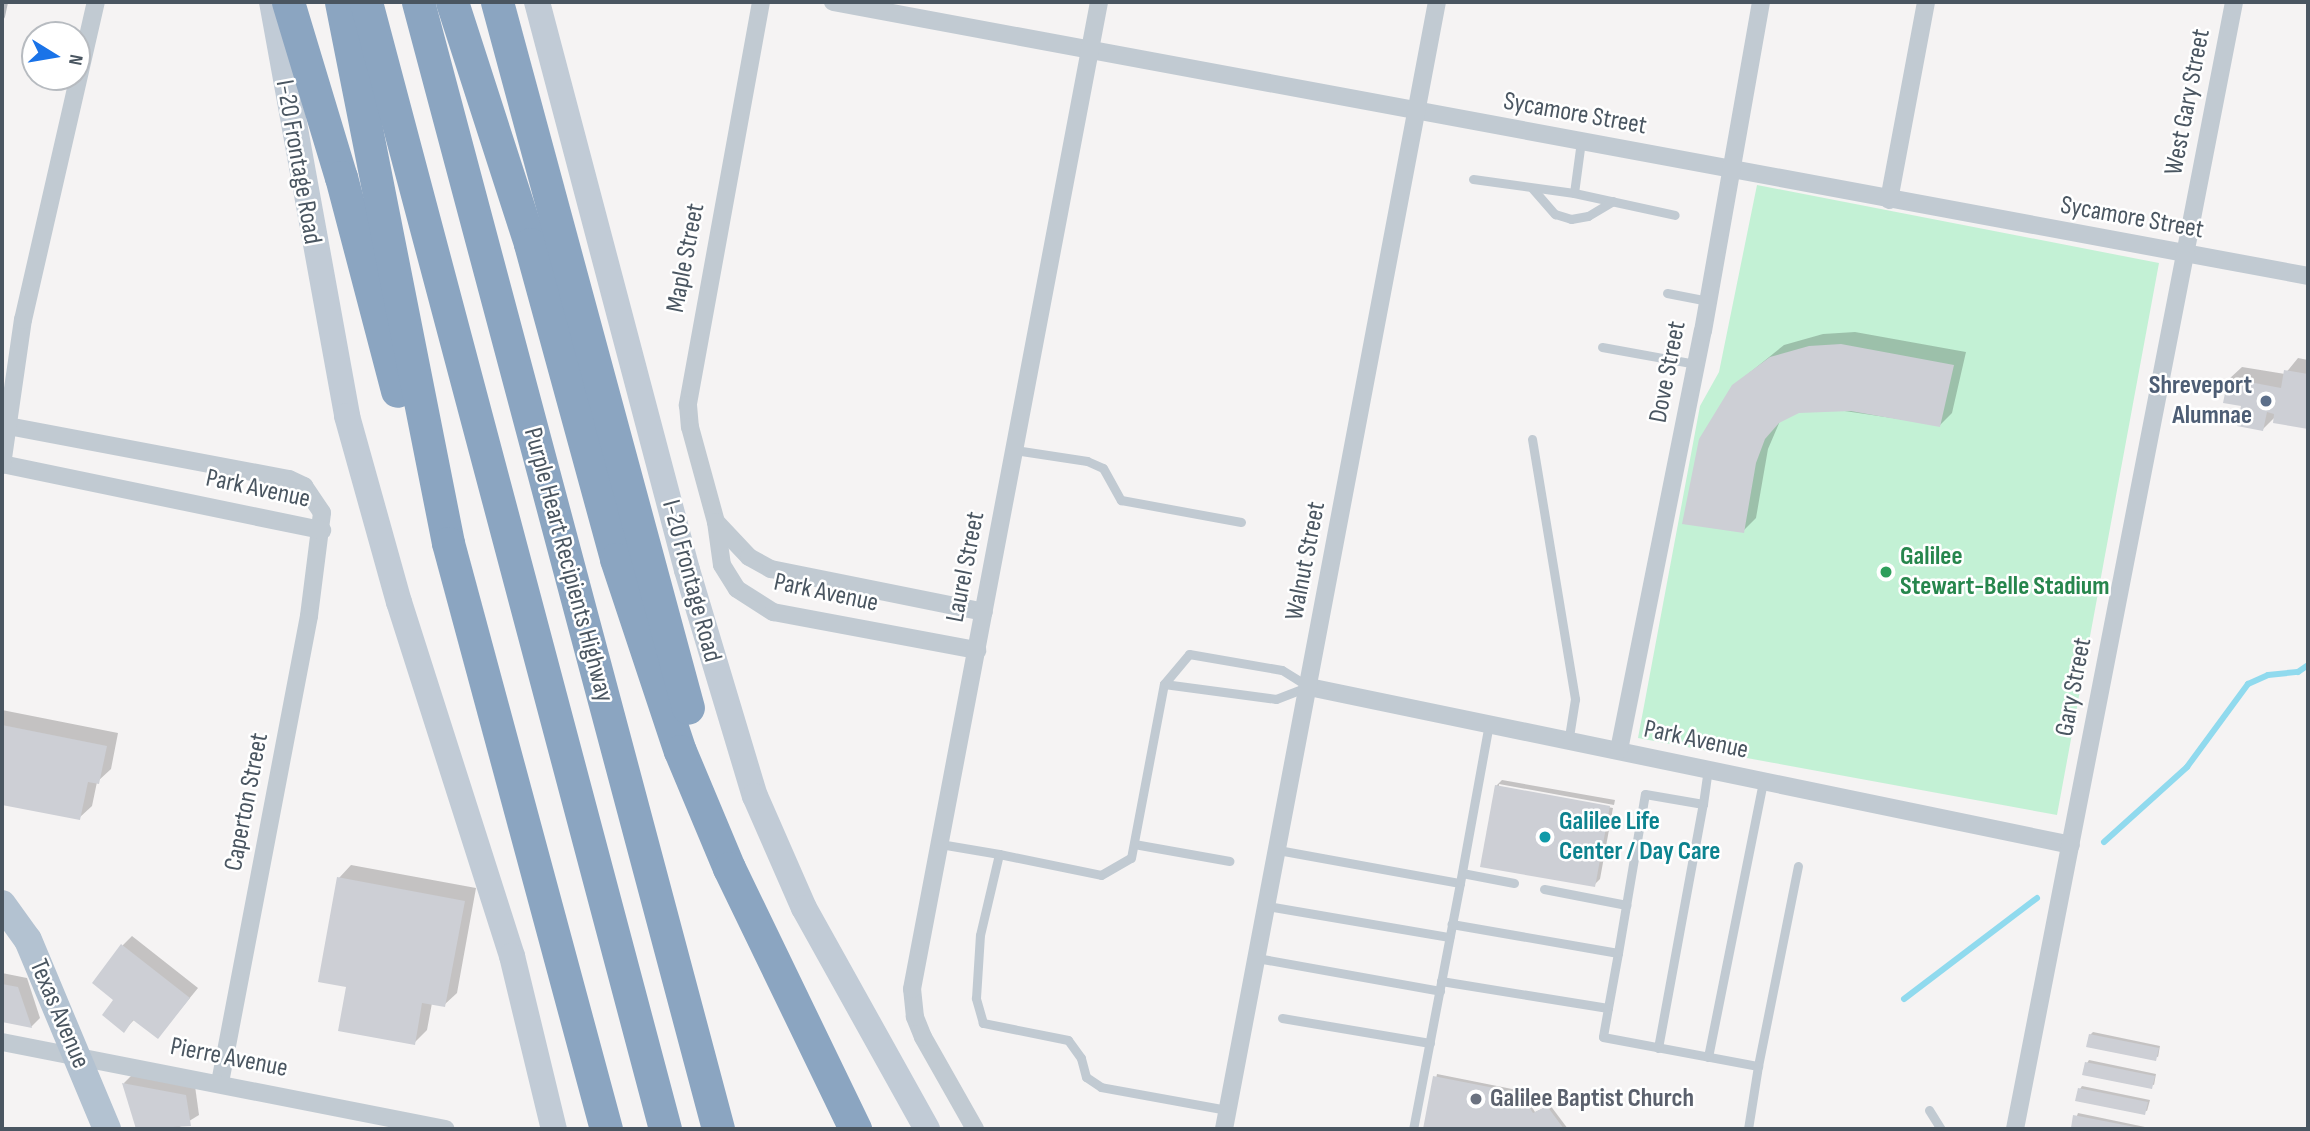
<!DOCTYPE html>
<style>
body{margin:0}
#map{position:relative;width:2310px;height:1131px;overflow:hidden;background:#f5f3f3;font-family:"Sofia Sans Condensed",sans-serif}
div>[style]{position:absolute}
[style*='--x']{left:calc(var(--x)*1px);top:calc(var(--y)*1px);width:calc(var(--w)*1px);rotate:calc(var(--a)*1deg)}
.green>*{inset:0;background:#c3f1d5}
.shadow>*{inset:0;background:#0003}
.stream>*{height:6px;margin:-3px;padding:0 3px;transform-origin:3px;border-radius:3px;background:#90daee}
.building>*{inset:0;background:#cdcfd5}
.lane>*{height:9px;margin:-4.5px;padding:0 4.5px;transform-origin:4.5px;border-radius:4.5px;background:#c1cad2}
.street>*{height:18px;margin:-9px;padding:0 9px;transform-origin:9px;border-radius:9px;background:#c1cad2}
.secondary>*{height:26px;margin:-13px;padding:0 13px;transform-origin:13px;border-radius:13px;background:#c1cbd6}
.primary>*{height:28px;margin:-14px;padding:0 14px;transform-origin:14px;border-radius:14px;background:#b3c2d1}
.highway>*{height:33px;margin:-16.5px;padding:0 16.5px;transform-origin:16.5px;border-radius:16.5px;background:#8ba5c1}
.rail>*{height:5px;margin:-2.5px;padding:0 2.5px;transform-origin:2.5px;border-radius:2.5px;background:#b5b8bd}
.dots>*{width:19px;height:19px;translate:-50% -50%;box-sizing:border-box;border:4px solid #fff;border-radius:50%}
span{translate:-50% -50%;white-space:nowrap;text-align:center;line-height:1.15;-webkit-text-stroke:5px #fff;paint-order:stroke}
.street-label{font-size:26px;color:#4a5661}
.service-label{font-size:26px;color:#4e5e75;font-weight:700}
.right{translate:-100% -50%;text-align:right}
.leisure-label{font-size:26px;color:#27864d;font-weight:700}
.left{translate:0 -50%;text-align:left}
.culture-label{font-size:26px;color:#0d838f;font-weight:700}
.worship-label{font-size:26px;color:#5b616d;font-weight:700}
.frame{position:absolute;inset:0;border:4px solid #4a5661;pointer-events:none}
.north{position:absolute;left:21px;top:21px;width:70px;height:70px;box-sizing:border-box;background:#fff;border:2px solid #b7bbc0;border-radius:50%;rotate:101deg;font-size:19px;font-weight:700;line-height:28px;text-align:center;color:#4a5661}
.north::after{content:'';display:block;margin:auto;width:24px;height:32px;background:#1a73e8;clip-path:polygon(50% 0,100% 100%,50% 72%,0 100%)}
</style>
<div id="map">
<div class="green">
<div style="clip-path:polygon(1757px 185px,2159px 263px,2057px 815px,1638px 738px,1700px 406px,1719px 372px)"></div>
</div>
<div class="shadow">
<div style="clip-path:polygon(1855px 332px,1966px 352px,1952px 413px,1940px 425px,1824px 408px,1799px 411px,1780px 421px,1768px 449px,1756px 518px,1743px 531px,1733px 386px,1784px 345px,1823px 334px)"></div>
<div style="clip-path:polygon(2298px 358px,2308px 360px,2308px 427px,2275px 421px,2276px 416px,2263px 429px,2229px 379px,2242px 367px,2285px 374px)"></div>
<div style="clip-path:polygon(2px 710px,118px 733px,111px 769px,97px 782px,92px 806px,79px 818px,2px 803px)"></div>
<div style="clip-path:polygon(1502px 780px,1615px 800px,1614px 805px,1499px 784px,1499px 788px,1613px 808px,1600px 879px,1594px 885px,1496px 786px)"></div>
<div style="clip-path:polygon(351px 865px,476px 888px,457px 993px,444px 1005px,432px 1003px,427px 1030px,414px 1043px,348px 986px,339px 878px)"></div>
<div style="clip-path:polygon(132px 936px,198px 988px,158px 1037px,135px 1019px,124px 1030px,116px 999px,123px 945px)"></div>
<div style="clip-path:polygon(2px 973px,27px 978px,40px 1018px,31px 1027px,2px 1020px)"></div>
<div style="clip-path:polygon(2093px 1032px,2160px 1046px,2158px 1057px,2090px 1035px)"></div>
<div style="clip-path:polygon(2089px 1060px,2156px 1074px,2154px 1085px,2087px 1063px)"></div>
<div style="clip-path:polygon(133px 1074px,195px 1086px,199px 1115px,176px 1129px,138px 1129px,124px 1083px)"></div>
<div style="clip-path:polygon(1437px 1074px,1522px 1091px,1535px 1112px,1550px 1105px,1568px 1129px,1425px 1129px)"></div>
<div style="clip-path:polygon(2082px 1086px,2150px 1100px,2147px 1111px,2080px 1089px)"></div>
<div style="clip-path:polygon(2078px 1113px,2145px 1127px,2144px 1129px,2073px 1126px)"></div>
</div>
<div class="stream">
<div style="--x:2104;--y:842;--w:112;--a:-42.1"></div>
<div style="--x:2187;--y:767;--w:103;--a:-53.7"></div>
<div style="--x:2248;--y:684;--w:22;--a:-24"></div>
<div style="--x:2268;--y:675;--w:30;--a:-6"></div>
<div style="--x:2298;--y:672;--w:12;--a:-35"></div>
<div style="--x:1904;--y:999;--w:167;--a:-37.2"></div>
</div>
<div class="building">
<div style="clip-path:polygon(1841px 344px,1954px 365px,1940px 427px,1851px 411px,1799px 413px,1779px 423px,1765px 439px,1756px 463px,1744px 533px,1682px 524px,1699px 439px,1732px 385px,1770px 357px,1809px 346px)"></div>
<div style="clip-path:polygon(2284px 370px,2308px 374px,2308px 429px,2273px 423px,2274px 414px,2267px 412px,2263px 431px,2237px 426px,2241px 406px,2223px 403px,2228px 378px,2281px 388px)"></div>
<div style="clip-path:polygon(2px 725px,107px 746px,99px 784px,88px 782px,80px 820px,2px 805px)"></div>
<div style="clip-path:polygon(1495px 785px,1610px 806px,1595px 887px,1480px 867px)"></div>
<div style="clip-path:polygon(337px 877px,465px 901px,445px 1007px,422px 1003px,415px 1045px,338px 1031px,346px 987px,318px 982px)"></div>
<div style="clip-path:polygon(121px 944px,190px 998px,158px 1039px,133px 1020px,124px 1033px,102px 1015px,113px 1000px,92px 983px)"></div>
<div style="clip-path:polygon(2px 984px,18px 987px,32px 1028px,2px 1022px)"></div>
<div style="clip-path:polygon(2089px 1034px,2159px 1048px,2156px 1061px,2086px 1047px)"></div>
<div style="clip-path:polygon(2085px 1062px,2155px 1076px,2152px 1089px,2082px 1075px)"></div>
<div style="clip-path:polygon(1433px 1076px,1520px 1093px,1533px 1113px,1547px 1106px,1564px 1129px,1423px 1129px)"></div>
<div style="clip-path:polygon(122px 1083px,186px 1095px,191px 1126px,136px 1129px)"></div>
<div style="clip-path:polygon(2078px 1088px,2148px 1102px,2145px 1115px,2075px 1101px)"></div>
<div style="clip-path:polygon(2073px 1115px,2140px 1128px,2140px 1129px,2071px 1128px)"></div>
</div>
<div class="lane">
<div style="--x:1581;--y:141;--w:52;--a:97.7"></div>
<div style="--x:1574;--y:193;--w:103;--a:12.3"></div>
<div style="--x:1473;--y:179;--w:102;--a:7.9"></div>
<div style="--x:1532;--y:188;--w:35;--a:49"></div>
<div style="--x:1555;--y:214;--w:17;--a:17"></div>
<div style="--x:1571;--y:219;--w:17;--a:-10"></div>
<div style="--x:1588;--y:216;--w:29;--a:-31"></div>
<div style="--x:1667;--y:293;--w:42;--a:11"></div>
<div style="--x:1602;--y:347;--w:96;--a:10.3"></div>
<div style="--x:1532;--y:439;--w:264;--a:80.6"></div>
<div style="--x:1575;--y:699;--w:38;--a:99"></div>
<div style="--x:1015;--y:450;--w:73;--a:8.7"></div>
<div style="--x:1087;--y:461;--w:17;--a:24"></div>
<div style="--x:1103;--y:468;--w:37;--a:61"></div>
<div style="--x:1121;--y:500;--w:122;--a:10.4"></div>
<div style="--x:1164;--y:684;--w:113;--a:7.6"></div>
<div style="--x:1276;--y:699;--w:34;--a:-21"></div>
<div style="--x:940;--y:844;--w:60;--a:9.6"></div>
<div style="--x:1134;--y:844;--w:97;--a:10.1"></div>
<div style="--x:1278;--y:850;--w:185;--a:10.3"></div>
<div style="--x:1460;--y:883;--w:250;--a:100.8"></div>
<div style="--x:1462;--y:873;--w:53;--a:10.9"></div>
<div style="--x:1460;--y:883;--w:162;--a:-79.7"></div>
<div style="--x:1544;--y:889;--w:84;--a:11"></div>
<div style="--x:1267;--y:906;--w:185;--a:9.7"></div>
<div style="--x:1618;--y:953;--w:161;--a:-80.4"></div>
<div style="--x:1645;--y:794;--w:59;--a:9.8"></div>
<div style="--x:1703;--y:804;--w:34;--a:-82"></div>
<div style="--x:1257;--y:958;--w:186;--a:10.2"></div>
<div style="--x:1441;--y:981;--w:169;--a:9.2"></div>
<div style="--x:1608;--y:1008;--w:56;--a:-79.7"></div>
<div style="--x:1618;--y:953;--w:169;--a:-170.1"></div>
<div style="--x:1608;--y:1008;--w:29;--a:100"></div>
<div style="--x:1603;--y:1037;--w:158;--a:10.6"></div>
<div style="--x:1758;--y:1066;--w:204;--a:-78.7"></div>
<div style="--x:1282;--y:1018;--w:150;--a:9.6"></div>
<div style="--x:1658;--y:1048;--w:248;--a:-79.6"></div>
<div style="--x:1708;--y:1057;--w:280;--a:-78.7"></div>
<div style="--x:1227;--y:1110;--w:128;--a:-169.7"></div>
<div style="--x:1101;--y:1087;--w:18;--a:-146"></div>
<div style="--x:1086;--y:1077;--w:20;--a:-105"></div>
<div style="--x:1081;--y:1058;--w:22;--a:-126"></div>
<div style="--x:1068;--y:1040;--w:87;--a:-168.7"></div>
<div style="--x:983;--y:1023;--w:26;--a:-106"></div>
<div style="--x:976;--y:998;--w:63;--a:-86.4"></div>
<div style="--x:980;--y:935;--w:83;--a:-76.8"></div>
<div style="--x:999;--y:854;--w:104;--a:11.6"></div>
<div style="--x:1101;--y:875;--w:34;--a:-30"></div>
<div style="--x:1131;--y:858;--w:177;--a:-79.3"></div>
<div style="--x:1164;--y:684;--w:39;--a:-50"></div>
<div style="--x:1189;--y:654;--w:94;--a:9.8"></div>
<div style="--x:1282;--y:670;--w:31;--a:32"></div>
<div style="--x:1929;--y:1110;--w:22;--a:58"></div>
<div style="--x:1748;--y:1129;--w:64;--a:-81"></div>
</div>
<div class="street">
<div style="--x:761;--y:2;--w:410;--a:100.3"></div>
<div style="--x:688;--y:405;--w:22;--a:85"></div>
<div style="--x:690;--y:427;--w:98;--a:74.7"></div>
<div style="--x:716;--y:522;--w:43;--a:82.1"></div>
<div style="--x:722;--y:565;--w:28;--a:58"></div>
<div style="--x:737;--y:589;--w:43;--a:32.6"></div>
<div style="--x:773;--y:612;--w:208;--a:10.6"></div>
<div style="--x:833;--y:2;--w:1500;--a:10.52"></div>
<div style="--x:1889;--y:200;--w:201;--a:-79.4"></div>
<div style="--x:8;--y:426;--w:286;--a:10.7"></div>
<div style="--x:289;--y:479;--w:17;--a:25"></div>
<div style="--x:304;--y:486;--w:32;--a:56"></div>
<div style="--x:322;--y:513;--w:104;--a:97.2"></div>
<div style="--x:309;--y:616;--w:475;--a:100.8"></div>
<div style="--x:2;--y:464;--w:327;--a:11.7"></div>
<div style="--x:2;--y:465;--w:147;--a:-81.8"></div>
<div style="--x:23;--y:320;--w:326;--a:-77.1"></div>
<div style="--x:716;--y:522;--w:48;--a:46.7"></div>
<div style="--x:749;--y:557;--w:25;--a:29"></div>
<div style="--x:771;--y:569;--w:217;--a:11.4"></div>
<div style="--x:1309;--y:687;--w:778;--a:11.71"></div>
<div style="--x:1619;--y:750;--w:427;--a:-78.7"></div>
<div style="--x:1703;--y:331;--w:334;--a:-80"></div>
<div style="--x:2;--y:1042;--w:452;--a:11.1"></div>
<div style="--x:975;--y:1129;--w:106;--a:-119.5"></div>
<div style="--x:923;--y:1037;--w:22;--a:-112"></div>
<div style="--x:915;--y:1017;--w:28;--a:-96"></div>
<div style="--x:912;--y:989;--w:1005;--a:-79.27"></div>
<div style="--x:1224;--y:1129;--w:1147;--a:-79.3"></div>
<div style="--x:2015;--y:1129;--w:1148;--a:-79"></div>
</div>
<div class="secondary">
<div style="--x:272;--y:2;--w:421;--a:79.7"></div>
<div style="--x:347;--y:416;--w:193;--a:74.4"></div>
<div style="--x:399;--y:602;--w:372;--a:72.3"></div>
<div style="--x:512;--y:956;--w:178;--a:76.4"></div>
<div style="--x:537;--y:2;--w:587;--a:75.21"></div>
<div style="--x:687;--y:570;--w:236;--a:73.3"></div>
<div style="--x:755;--y:796;--w:122;--a:66.4"></div>
<div style="--x:804;--y:908;--w:253;--a:60.9"></div>
</div>
<div class="primary">
<div style="--x:2;--y:904;--w:44;--a:54.2"></div>
<div style="--x:28;--y:940;--w:205;--a:67.3"></div>
</div>
<div class="highway">
<div style="--x:288;--y:2;--w:183;--a:73.2"></div>
<div style="--x:341;--y:177;--w:221;--a:75.3"></div>
<div style="--x:341;--y:2;--w:551;--a:78.81"></div>
<div style="--x:448;--y:543;--w:607;--a:74.91"></div>
<div style="--x:366;--y:2;--w:1166;--a:75.14"></div>
<div style="--x:418;--y:2;--w:1166;--a:75.09"></div>
<div style="--x:452;--y:2;--w:254;--a:72.1"></div>
<div style="--x:530;--y:244;--w:327;--a:74.7"></div>
<div style="--x:616;--y:559;--w:202;--a:71.6"></div>
<div style="--x:680;--y:751;--w:127;--a:67.3"></div>
<div style="--x:729;--y:868;--w:290;--a:64.2"></div>
<div style="--x:497;--y:2;--w:731;--a:74.86"></div>
</div>
<div class="rail">
<div style="--x:2;--y:16;--w:14;--a:-78"></div>
</div>
<div class="dots">
<div style="left:2266px;top:401px;background:#5c6f8a"></div>
<div style="left:1886px;top:572px;background:#2e9e5b"></div>
<div style="left:1545px;top:837px;background:#0f9aa8"></div>
<div style="left:1476px;top:1099px;background:#6b7280"></div>
</div>
<div class="street-label">
<span style="left:2188px;top:102px;rotate:-79deg">West Gary Street</span>
<span style="left:1575px;top:114px;rotate:10deg">Sycamore Street</span>
<span style="left:298px;top:162px;rotate:80deg">I-20 Frontage Road</span>
<span style="left:2132px;top:218px;rotate:10deg">Sycamore Street</span>
<span style="left:686px;top:258px;rotate:-79deg">Maple Street</span>
<span style="left:1668px;top:372px;rotate:-79deg">Dove Street</span>
<span style="left:258px;top:489px;rotate:12deg">Park Avenue</span>
<span style="left:1306px;top:561px;rotate:-79deg">Walnut Street</span>
<span style="left:568px;top:565px;rotate:75deg">Purple Heart Recipients Highway</span>
<span style="left:966px;top:567px;rotate:-79deg">Laurel Street</span>
<span style="left:691px;top:581px;rotate:75deg">I-20 Frontage Road</span>
<span style="left:826px;top:593px;rotate:12deg">Park Avenue</span>
<span style="left:2074px;top:687px;rotate:-79deg">Gary Street</span>
<span style="left:1696px;top:740px;rotate:12deg">Park Avenue</span>
<span style="left:247px;top:802px;rotate:-79deg">Caperton Street</span>
<span style="left:59px;top:1014px;rotate:67deg">Texas Avenue</span>
<span style="left:229px;top:1058px;rotate:11deg">Pierre Avenue</span>
</div>
<div class="service-label">
<span class="right" style="left:2252px;top:401px">Shreveport<br>Alumnae</span>
</div>
<div class="leisure-label">
<span class="left" style="left:1900px;top:572px">Galilee<br>Stewart-Belle Stadium</span>
</div>
<div class="culture-label">
<span class="left" style="left:1559px;top:837px">Galilee Life<br>Center / Day Care</span>
</div>
<div class="worship-label">
<span class="left" style="left:1490px;top:1099px">Galilee Baptist Church</span>
</div>
<div class="frame"></div>
<div class="north">N</div>
</div>
